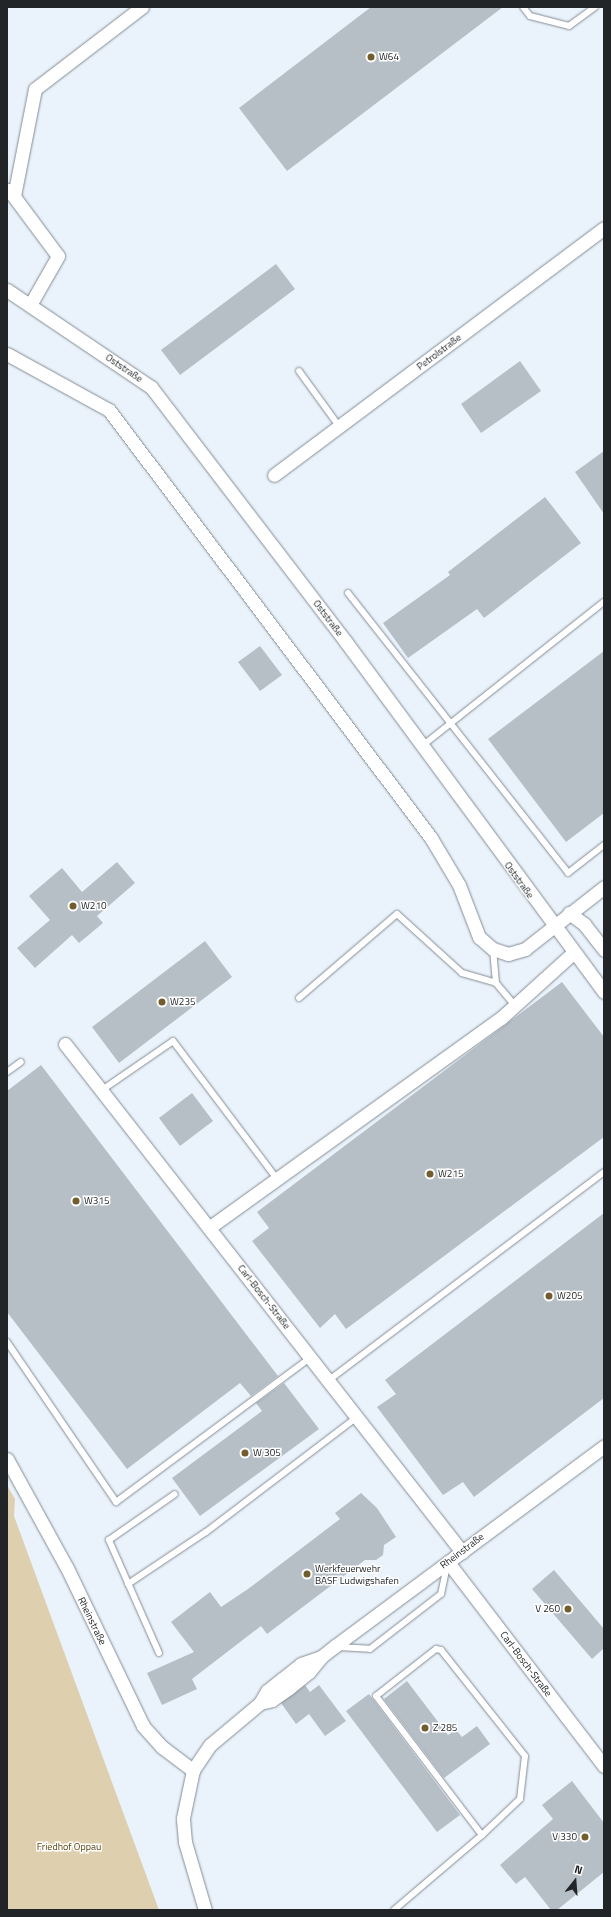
<!DOCTYPE html>
<meta charset="utf-8">
<style>
body{margin:0}
#map{position:relative;width:611px;height:1917px;overflow:hidden;background:#eaf3fb;font-family:"Titillium Web",sans-serif}
div>[style]{position:absolute}
[style*='--x']{left:calc(var(--x)*1px);top:calc(var(--y)*1px);width:calc(var(--w)*1px);rotate:calc(var(--a)*1deg)}
.green>*{inset:0;background:#decfae}
.building>*{inset:0;background:#b6bec6}
.roads{filter:drop-shadow(0 0 1px #848c94) drop-shadow(0 0 1px #848c94)}
.lane>*{height:6px;margin:-3px;padding:0 3px;transform-origin:3px;border-radius:3px;background:#fff}
.street>*{height:13px;margin:-6.5px;padding:0 6.5px;transform-origin:6.5px;border-radius:6.5px;background:#fff}
.dots>*{width:11px;height:11px;translate:-50% -50%;box-sizing:border-box;border:2px solid #fff;border-radius:50%}
span{translate:-50% -50%;white-space:nowrap;text-align:center;line-height:1.15;-webkit-text-stroke:3px #fff;paint-order:stroke}
.poi-label{font-size:10px;color:#212528}
.left{translate:0 -50%;text-align:left}
.right{translate:-100% -50%;text-align:right}
.street-label{font-size:10px;color:#212528}
.park-label{font-size:10px;color:#57430c}
.frame{position:absolute;inset:0;border:8px solid #212528;pointer-events:none}
.north{position:absolute;left:555px;top:1861px;width:40px;height:40px;-webkit-text-stroke:3px #fff;paint-order:stroke;rotate:17deg;font-size:11px;font-weight:700;line-height:16px;text-align:center;color:#212528}
.north::after{content:'';display:block;margin:auto;width:14px;height:18px;background:#212528;clip-path:polygon(50% 0,100% 100%,50% 72%,0 100%)}
</style>
<div id="map">
<div class="green">
<div style="clip-path:polygon(7px 1485px,15px 1499px,14px 1516px,159px 1910px,7px 1910px)"></div>
</div>
<div class="building">
<div style="clip-path:polygon(371px 7px,503px 7px,287px 171px,239px 108px)"></div>
<div style="clip-path:polygon(276px 264px,295px 289px,180px 375px,161px 350px)"></div>
<div style="clip-path:polygon(520px 361px,541px 391px,481px 433px,461px 404px)"></div>
<div style="clip-path:polygon(604px 451px,604px 514px,575px 472px)"></div>
<div style="clip-path:polygon(545px 497px,581px 543px,484px 618px,477px 609px,408px 658px,383px 623px,450px 575px,448px 572px)"></div>
<div style="clip-path:polygon(260px 646px,282px 675px,260px 691px,238px 662px)"></div>
<div style="clip-path:polygon(604px 651px,604px 813px,566px 842px,488px 739px)"></div>
<div style="clip-path:polygon(117px 862px,135px 883px,97px 916px,103px 923px,79px 943px,72px 935px,35px 968px,17px 948px,50px 920px,29px 896px,62px 868px,82px 892px)"></div>
<div style="clip-path:polygon(205px 941px,232px 977px,119px 1063px,92px 1027px)"></div>
<div style="clip-path:polygon(562px 982px,604px 1037px,604px 1137px,346px 1329px,335px 1314px,320px 1328px,252px 1241px,269px 1228px,257px 1212px)"></div>
<div style="clip-path:polygon(41px 1065px,278px 1376px,251px 1396px,240px 1383px,127px 1469px,7px 1312px,7px 1091px)"></div>
<div style="clip-path:polygon(192px 1093px,213px 1121px,180px 1146px,159px 1118px)"></div>
<div style="clip-path:polygon(604px 1213px,604px 1398px,474px 1497px,463px 1482px,443px 1495px,377px 1407px,396px 1394px,385px 1380px)"></div>
<div style="clip-path:polygon(284px 1383px,319px 1429px,200px 1516px,172px 1478px,262px 1411px,256px 1403px)"></div>
<div style="clip-path:polygon(361px 1493px,377px 1508px,396px 1537px,384px 1545px,383px 1555px,376px 1560px,365px 1560px,267px 1634px,261px 1626px,192px 1679px,197px 1689px,162px 1705px,147px 1673px,194px 1652px,171px 1622px,210px 1592px,221px 1607px,248px 1589px,340px 1519px,335px 1513px)"></div>
<div style="clip-path:polygon(554px 1570px,604px 1629px,604px 1648px,592px 1659px,532px 1589px)"></div>
<div style="clip-path:polygon(407px 1681px,448px 1735px,456px 1730px,462px 1737px,477px 1726px,490px 1744px,444px 1778px,384px 1699px)"></div>
<div style="clip-path:polygon(305px 1685px,310px 1692px,319px 1685px,346px 1721px,325px 1736px,309px 1714px,296px 1724px,281px 1703px)"></div>
<div style="clip-path:polygon(369px 1694px,460px 1815px,437px 1832px,346px 1711px)"></div>
<div style="clip-path:polygon(572px 1781px,604px 1823px,604px 1872px,557px 1910px,551px 1910px,525px 1877px,516px 1884px,500px 1865px,553px 1819px,542px 1805px)"></div>
</div>
<div class="roads">
<div class="lane">
<div style="--x:523;--y:7;--w:11;--a:52"></div>
<div style="--x:530;--y:16;--w:40;--a:14.4"></div>
<div style="--x:569;--y:26;--w:32;--a:-36"></div>
<div style="--x:299;--y:371;--w:68;--a:54"></div>
<div style="--x:348;--y:593;--w:356;--a:51.8"></div>
<div style="--x:568;--y:873;--w:46;--a:-37.9"></div>
<div style="--x:422;--y:746;--w:232;--a:-38.4"></div>
<div style="--x:496;--y:983;--w:30;--a:50"></div>
<div style="--x:299;--y:998;--w:129;--a:-40.6"></div>
<div style="--x:397;--y:914;--w:88;--a:42.2"></div>
<div style="--x:462;--y:973;--w:35;--a:16"></div>
<div style="--x:496;--y:983;--w:34;--a:-95"></div>
<div style="--x:7;--y:1072;--w:17;--a:-36"></div>
<div style="--x:102;--y:1090;--w:86;--a:-34.6"></div>
<div style="--x:173;--y:1041;--w:173;--a:53"></div>
<div style="--x:7;--y:1342;--w:194;--a:55.7"></div>
<div style="--x:116;--y:1502;--w:243;--a:-36.6"></div>
<div style="--x:329;--y:1380;--w:345;--a:-37.1"></div>
<div style="--x:128;--y:1584;--w:94;--a:-33.7"></div>
<div style="--x:206;--y:1532;--w:190;--a:-37.3"></div>
<div style="--x:337;--y:1647;--w:33;--a:3"></div>
<div style="--x:370;--y:1649;--w:90;--a:-37.8"></div>
<div style="--x:441;--y:1594;--w:30;--a:-78"></div>
<div style="--x:159;--y:1653;--w:124;--a:-113.9"></div>
<div style="--x:109;--y:1540;--w:80;--a:-34.9"></div>
<div style="--x:394;--y:1910;--w:116;--a:-40.4"></div>
<div style="--x:482;--y:1835;--w:52;--a:-43.5"></div>
<div style="--x:520;--y:1799;--w:43;--a:-83.4"></div>
<div style="--x:525;--y:1756;--w:135;--a:-128.4"></div>
<div style="--x:441;--y:1650;--w:5;--a:-169"></div>
<div style="--x:436;--y:1649;--w:76;--a:141.9"></div>
<div style="--x:376;--y:1696;--w:175;--a:52.7"></div>
</div>
<div class="street">
<div style="--x:9;--y:190;--w:82;--a:53.4"></div>
<div style="--x:58;--y:256;--w:56;--a:119.7"></div>
<div style="--x:14;--y:196;--w:109;--a:-78.9"></div>
<div style="--x:35;--y:89;--w:135;--a:-37.5"></div>
<div style="--x:7;--y:290;--w:174;--a:34"></div>
<div style="--x:151;--y:387;--w:321;--a:52.6"></div>
<div style="--x:346;--y:642;--w:435;--a:53.6"></div>
<div style="--x:7;--y:354;--w:116;--a:28.8"></div>
<div style="--x:109;--y:410;--w:536;--a:53.04"></div>
<div style="--x:431;--y:838;--w:55;--a:59.2"></div>
<div style="--x:459;--y:885;--w:56;--a:69"></div>
<div style="--x:479;--y:937;--w:18;--a:41"></div>
<div style="--x:493;--y:949;--w:16;--a:18"></div>
<div style="--x:508;--y:954;--w:18;--a:-16"></div>
<div style="--x:525;--y:949;--w:100;--a:-38.1"></div>
<div style="--x:274;--y:475;--w:412;--a:-36.8"></div>
<div style="--x:569;--y:913;--w:19;--a:36"></div>
<div style="--x:584;--y:924;--w:33;--a:52"></div>
<div style="--x:65;--y:1044;--w:645;--a:51.99"></div>
<div style="--x:210;--y:1227;--w:358;--a:-35.7"></div>
<div style="--x:501;--y:1018;--w:97;--a:-42.1"></div>
<div style="--x:7;--y:1459;--w:124;--a:61.2"></div>
<div style="--x:67;--y:1568;--w:175;--a:64.3"></div>
<div style="--x:143;--y:1726;--w:28;--a:48"></div>
<div style="--x:162;--y:1747;--w:39;--a:37"></div>
<div style="--x:448;--y:1562;--w:257;--a:52.6"></div>
<div style="--x:260;--y:1703;--w:12;--a:-14"></div>
<div style="--x:272;--y:1700;--w:21;--a:-35"></div>
<div style="--x:289;--y:1688;--w:26;--a:-39"></div>
<div style="--x:309;--y:1672;--w:19;--a:-51"></div>
<div style="--x:205;--y:1910;--w:71;--a:-106.4"></div>
<div style="--x:185;--y:1842;--w:24;--a:-95"></div>
<div style="--x:183;--y:1818;--w:49;--a:-78.2"></div>
<div style="--x:193;--y:1770;--w:30;--a:-56"></div>
<div style="--x:210;--y:1745;--w:65;--a:-40"></div>
<div style="--x:260;--y:1703;--w:14;--a:-60"></div>
<div style="--x:267;--y:1691;--w:19;--a:-39"></div>
<div style="--x:282;--y:1679;--w:24;--a:-38"></div>
<div style="--x:301;--y:1664;--w:21;--a:-19"></div>
<div style="--x:321;--y:1657;--w:18;--a:-38"></div>
<div style="--x:335;--y:1646;--w:335;--a:-36.6"></div>
</div>
</div>
<div class="dots">
<div style="left:371px;top:57px;background:#725d2c"></div>
<div style="left:73px;top:906px;background:#725d2c"></div>
<div style="left:162px;top:1002px;background:#725d2c"></div>
<div style="left:430px;top:1174px;background:#725d2c"></div>
<div style="left:76px;top:1201px;background:#725d2c"></div>
<div style="left:549px;top:1296px;background:#725d2c"></div>
<div style="left:245px;top:1453px;background:#725d2c"></div>
<div style="left:307px;top:1574px;background:#725d2c"></div>
<div style="left:568px;top:1609px;background:#725d2c"></div>
<div style="left:425px;top:1728px;background:#725d2c"></div>
<div style="left:585px;top:1837px;background:#725d2c"></div>
</div>
<div class="poi-label">
<span class="left" style="left:379px;top:57px">W64</span>
<span class="left" style="left:81px;top:906px">W210</span>
<span class="left" style="left:170px;top:1002px">W235</span>
<span class="left" style="left:438px;top:1174px">W215</span>
<span class="left" style="left:84px;top:1201px">W315</span>
<span class="left" style="left:557px;top:1296px">W205</span>
<span class="left" style="left:253px;top:1453px">W 305</span>
<span class="left" style="left:315px;top:1574px">Werkfeuerwehr<br>BASF Ludwigshafen</span>
<span class="right" style="left:560px;top:1609px">V 260</span>
<span class="left" style="left:433px;top:1728px">Z 285</span>
<span class="right" style="left:577px;top:1837px">V 330</span>
</div>
<div class="street-label">
<span style="left:439px;top:352px;rotate:-37deg">Petrolstraße</span>
<span style="left:124px;top:368px;rotate:34deg">Oststraße</span>
<span style="left:328px;top:618px;rotate:53deg">Oststraße</span>
<span style="left:519px;top:880px;rotate:54deg">Oststraße</span>
<span style="left:264px;top:1297px;rotate:52deg">Carl-Bosch-Straße</span>
<span style="left:462px;top:1551px;rotate:-37deg">Rheinstraße</span>
<span style="left:92px;top:1621px;rotate:64deg">Rheinstraße</span>
<span style="left:526px;top:1664px;rotate:53deg">Carl-Bosch-Straße</span>
</div>
<div class="park-label">
<span style="left:69px;top:1847px">Friedhof Oppau</span>
</div>
<div class="frame"></div>
<div class="north">N</div>
</div>
